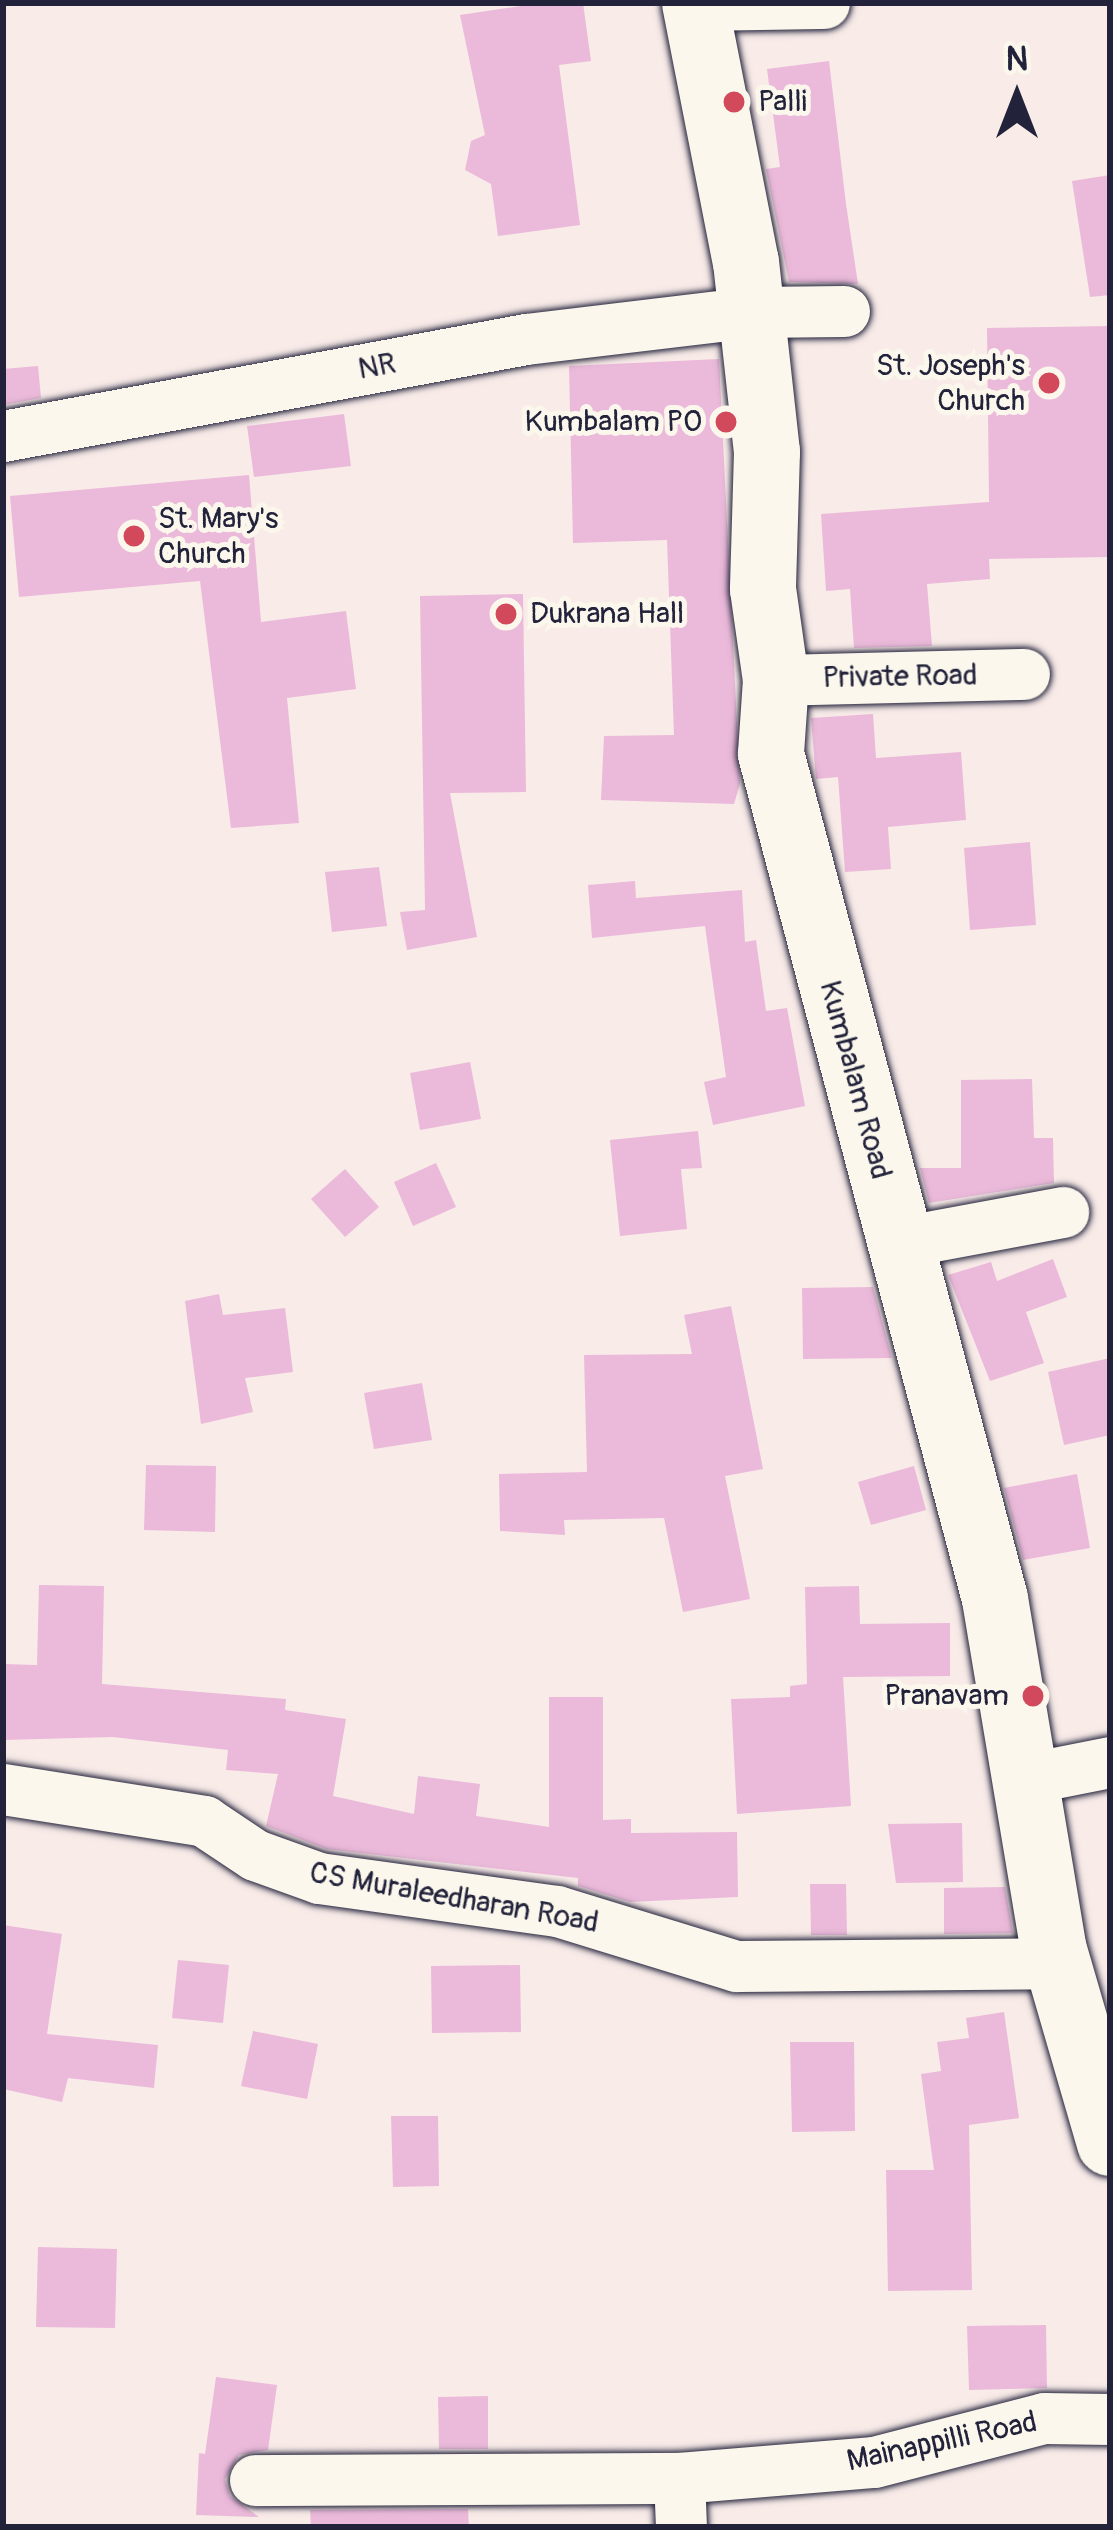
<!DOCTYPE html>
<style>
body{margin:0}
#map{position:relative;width:1113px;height:2530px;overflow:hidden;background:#f8ebe8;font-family:Pangolin,sans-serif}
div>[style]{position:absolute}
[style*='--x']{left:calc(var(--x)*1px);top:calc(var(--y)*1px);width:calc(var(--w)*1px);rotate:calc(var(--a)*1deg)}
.building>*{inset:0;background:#ebbada}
.roads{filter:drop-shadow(0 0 3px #22223b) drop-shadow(0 0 3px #22223b)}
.street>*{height:51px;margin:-25.5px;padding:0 25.5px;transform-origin:25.5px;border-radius:25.5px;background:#fbf7ec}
.secondary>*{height:66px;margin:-33px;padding:0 33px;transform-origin:33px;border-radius:33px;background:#fbf7ec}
.dots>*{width:33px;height:33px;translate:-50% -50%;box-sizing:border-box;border:6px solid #fbf7ec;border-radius:50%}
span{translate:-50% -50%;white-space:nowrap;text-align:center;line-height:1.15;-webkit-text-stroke:10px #fbf7ec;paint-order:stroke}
.poi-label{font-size:30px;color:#22223b}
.left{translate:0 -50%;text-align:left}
.right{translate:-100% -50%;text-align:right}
.street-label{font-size:30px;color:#22223b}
.frame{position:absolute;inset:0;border:6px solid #22223b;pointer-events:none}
.north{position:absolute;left:957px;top:36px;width:120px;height:120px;-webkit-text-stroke:9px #fbf7ec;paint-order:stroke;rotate:0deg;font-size:33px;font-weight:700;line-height:48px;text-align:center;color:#22223b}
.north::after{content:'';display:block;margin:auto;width:42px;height:54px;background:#22223b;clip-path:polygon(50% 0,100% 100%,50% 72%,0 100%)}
</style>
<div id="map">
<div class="building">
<div style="clip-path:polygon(541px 3px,583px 3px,591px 61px,559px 65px,580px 225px,498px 236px,491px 184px,465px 170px,471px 141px,485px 135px,460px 15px)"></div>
<div style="clip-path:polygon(829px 61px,846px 204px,858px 284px,789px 282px,766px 169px,780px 167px,767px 69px)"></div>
<div style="clip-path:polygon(1110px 175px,1110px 295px,1090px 297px,1072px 181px)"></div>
<div style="clip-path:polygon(1110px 326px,1110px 557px,989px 559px,990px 579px,927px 584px,932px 646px,854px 648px,850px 589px,826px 591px,821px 514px,989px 502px,987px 328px)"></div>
<div style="clip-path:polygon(719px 359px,740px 784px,734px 804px,601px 800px,604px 736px,674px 735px,667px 540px,573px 543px,569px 366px)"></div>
<div style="clip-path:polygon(38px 366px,41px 398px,3px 405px,3px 369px)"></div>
<div style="clip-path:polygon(344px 414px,351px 466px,254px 477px,247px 426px)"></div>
<div style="clip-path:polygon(249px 475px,261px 622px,346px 611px,356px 689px,287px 698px,299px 823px,231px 828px,200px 581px,19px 597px,10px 496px)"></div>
<div style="clip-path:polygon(523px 594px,526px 792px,450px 793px,477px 937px,407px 950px,400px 912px,425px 910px,420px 596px)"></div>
<div style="clip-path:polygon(873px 714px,876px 758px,961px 752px,966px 820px,888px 827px,891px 869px,845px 872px,838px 777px,816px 779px,811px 718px)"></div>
<div style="clip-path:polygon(1030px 842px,1036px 925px,970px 930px,964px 848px)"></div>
<div style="clip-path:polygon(379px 867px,387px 926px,332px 932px,325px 872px)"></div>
<div style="clip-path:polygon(635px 881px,636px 898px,742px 890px,745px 942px,756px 940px,766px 1011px,787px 1008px,805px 1106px,713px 1125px,704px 1082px,726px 1077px,705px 926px,592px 938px,588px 885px)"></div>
<div style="clip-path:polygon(470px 1062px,481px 1119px,420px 1130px,410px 1073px)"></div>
<div style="clip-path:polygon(1032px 1079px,1034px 1138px,1053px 1138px,1054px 1183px,929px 1203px,920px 1168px,961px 1168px,961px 1080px)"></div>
<div style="clip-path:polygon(698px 1131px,702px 1168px,681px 1169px,687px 1229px,620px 1236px,610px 1140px)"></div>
<div style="clip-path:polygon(436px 1163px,456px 1207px,413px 1226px,394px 1182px)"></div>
<div style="clip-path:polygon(345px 1169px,379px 1207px,345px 1237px,311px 1199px)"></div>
<div style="clip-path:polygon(1053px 1259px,1067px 1297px,1026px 1312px,1044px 1363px,990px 1381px,948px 1275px,991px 1262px,997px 1281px)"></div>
<div style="clip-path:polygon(873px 1287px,892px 1358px,803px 1359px,802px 1288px)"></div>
<div style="clip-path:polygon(219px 1294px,223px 1315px,285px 1308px,293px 1372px,245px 1378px,253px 1412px,201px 1424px,185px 1301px)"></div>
<div style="clip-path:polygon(731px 1306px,763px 1469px,725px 1476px,750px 1599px,683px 1612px,664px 1518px,564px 1520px,565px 1535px,500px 1531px,499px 1474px,587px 1472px,584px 1355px,692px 1354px,684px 1315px)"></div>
<div style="clip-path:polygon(1110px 1358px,1110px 1435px,1064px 1445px,1048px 1372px)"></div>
<div style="clip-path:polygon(422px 1383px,432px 1440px,374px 1449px,364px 1393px)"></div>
<div style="clip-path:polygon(146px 1465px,216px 1466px,215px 1532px,144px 1530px)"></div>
<div style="clip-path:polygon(914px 1466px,926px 1510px,871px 1525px,858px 1482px)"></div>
<div style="clip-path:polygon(1077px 1474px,1090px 1548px,1023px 1560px,1004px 1488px)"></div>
<div style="clip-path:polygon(39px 1585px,104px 1586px,102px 1684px,286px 1699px,285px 1710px,346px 1719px,333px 1796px,414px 1814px,418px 1776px,480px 1784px,476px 1816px,549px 1827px,549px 1697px,603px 1697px,603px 1820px,631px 1819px,631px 1833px,737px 1832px,738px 1897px,630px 1902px,578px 1886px,578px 1878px,326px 1849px,266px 1826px,278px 1774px,226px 1770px,228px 1750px,113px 1737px,3px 1740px,3px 1664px,37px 1665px)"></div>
<div style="clip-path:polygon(859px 1586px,860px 1624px,950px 1623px,950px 1676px,843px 1677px,851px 1806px,737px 1814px,731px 1699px,790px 1697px,790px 1686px,807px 1684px,805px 1587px)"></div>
<div style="clip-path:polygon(962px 1823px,963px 1882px,896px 1883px,888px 1824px)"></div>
<div style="clip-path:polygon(810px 1884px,846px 1884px,847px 1935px,811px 1935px)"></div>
<div style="clip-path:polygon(1005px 1887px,1013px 1933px,944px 1934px,944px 1888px)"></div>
<div style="clip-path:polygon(3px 1925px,62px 1934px,47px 2034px,158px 2045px,154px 2088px,68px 2078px,62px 2102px,3px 2089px)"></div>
<div style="clip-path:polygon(178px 1960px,229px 1965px,223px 2023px,172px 2018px)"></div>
<div style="clip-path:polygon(520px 1965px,521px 2032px,432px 2033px,431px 1966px)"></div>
<div style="clip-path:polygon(1004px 2012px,1019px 2118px,969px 2125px,972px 2290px,888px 2291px,886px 2170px,934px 2170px,921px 2074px,941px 2071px,937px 2042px,969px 2038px,966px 2018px)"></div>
<div style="clip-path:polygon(253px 2031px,318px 2044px,307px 2099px,241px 2086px)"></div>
<div style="clip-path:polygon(790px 2042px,854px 2042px,855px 2131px,792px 2132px)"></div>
<div style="clip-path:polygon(391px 2116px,438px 2116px,439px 2186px,393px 2187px)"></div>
<div style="clip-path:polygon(38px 2247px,117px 2249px,115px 2328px,36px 2327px)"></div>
<div style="clip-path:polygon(1046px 2325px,1047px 2388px,969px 2390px,967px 2326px)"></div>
<div style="clip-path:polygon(216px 2377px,277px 2385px,268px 2450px,239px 2455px,225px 2479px,230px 2496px,259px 2517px,196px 2515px,199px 2453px,205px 2454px)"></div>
<div style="clip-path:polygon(488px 2396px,488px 2449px,439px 2449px,438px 2397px)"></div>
<div style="clip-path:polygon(468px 2509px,469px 2527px,311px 2527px,310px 2510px)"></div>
</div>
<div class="roads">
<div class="street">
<div style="--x:695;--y:5;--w:129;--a:-0.9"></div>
<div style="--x:3;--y:436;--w:532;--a:-10.51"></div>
<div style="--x:526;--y:339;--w:229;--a:-6.8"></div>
<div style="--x:753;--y:312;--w:91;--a:-0.6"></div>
<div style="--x:776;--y:680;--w:248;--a:-1.4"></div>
<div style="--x:901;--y:1242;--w:165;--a:-10.5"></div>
<div style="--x:1029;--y:1778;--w:83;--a:-11.2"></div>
<div style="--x:3;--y:1789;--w:204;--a:9"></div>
<div style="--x:204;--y:1821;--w:61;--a:33.7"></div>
<div style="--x:255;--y:1855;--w:68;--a:19.8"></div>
<div style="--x:319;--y:1878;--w:240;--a:7.9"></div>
<div style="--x:557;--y:1911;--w:187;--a:17.1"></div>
<div style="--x:736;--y:1966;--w:322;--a:-0.5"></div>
<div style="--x:255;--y:2480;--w:424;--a:-0.3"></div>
<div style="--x:681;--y:2527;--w:49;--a:-92.3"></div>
<div style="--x:679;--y:2478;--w:196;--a:-4.7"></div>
<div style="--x:874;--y:2462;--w:176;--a:-14.5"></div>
<div style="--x:1044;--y:2418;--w:66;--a:0.9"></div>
</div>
<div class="secondary">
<div style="--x:695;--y:3;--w:264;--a:78.9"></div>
<div style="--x:746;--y:262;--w:191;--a:83.7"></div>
<div style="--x:767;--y:452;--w:137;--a:91.7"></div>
<div style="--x:763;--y:589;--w:92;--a:81.9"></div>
<div style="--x:776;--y:680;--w:74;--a:93.9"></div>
<div style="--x:771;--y:754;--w:874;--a:75.15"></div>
<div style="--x:995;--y:1599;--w:353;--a:80.5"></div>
<div style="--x:1053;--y:1947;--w:204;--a:73.8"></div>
</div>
</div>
<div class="dots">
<div style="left:734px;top:102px;background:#d1495b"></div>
<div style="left:1049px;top:383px;background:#d1495b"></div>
<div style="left:726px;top:422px;background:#d1495b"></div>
<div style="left:134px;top:536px;background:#d1495b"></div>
<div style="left:506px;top:614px;background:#d1495b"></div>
<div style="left:1033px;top:1696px;background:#d1495b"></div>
</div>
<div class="poi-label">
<span class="left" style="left:758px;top:102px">Palli</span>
<span class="right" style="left:1025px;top:383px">St. Joseph's<br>Church</span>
<span class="right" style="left:702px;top:422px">Kumbalam PO</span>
<span class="left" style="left:158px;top:536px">St. Mary's<br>Church</span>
<span class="left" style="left:530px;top:614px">Dukrana Hall</span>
<span class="right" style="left:1009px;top:1696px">Pranavam</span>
</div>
<div class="street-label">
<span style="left:377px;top:367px;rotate:-10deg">NR</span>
<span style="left:900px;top:677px;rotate:-1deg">Private Road</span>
<span style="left:855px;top:1080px;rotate:75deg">Kumbalam Road</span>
<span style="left:454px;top:1898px;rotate:10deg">CS Muraleedharan Road</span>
<span style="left:942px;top:2442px;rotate:-12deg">Mainappilli Road</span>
</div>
<div class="frame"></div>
<div class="north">N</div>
</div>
